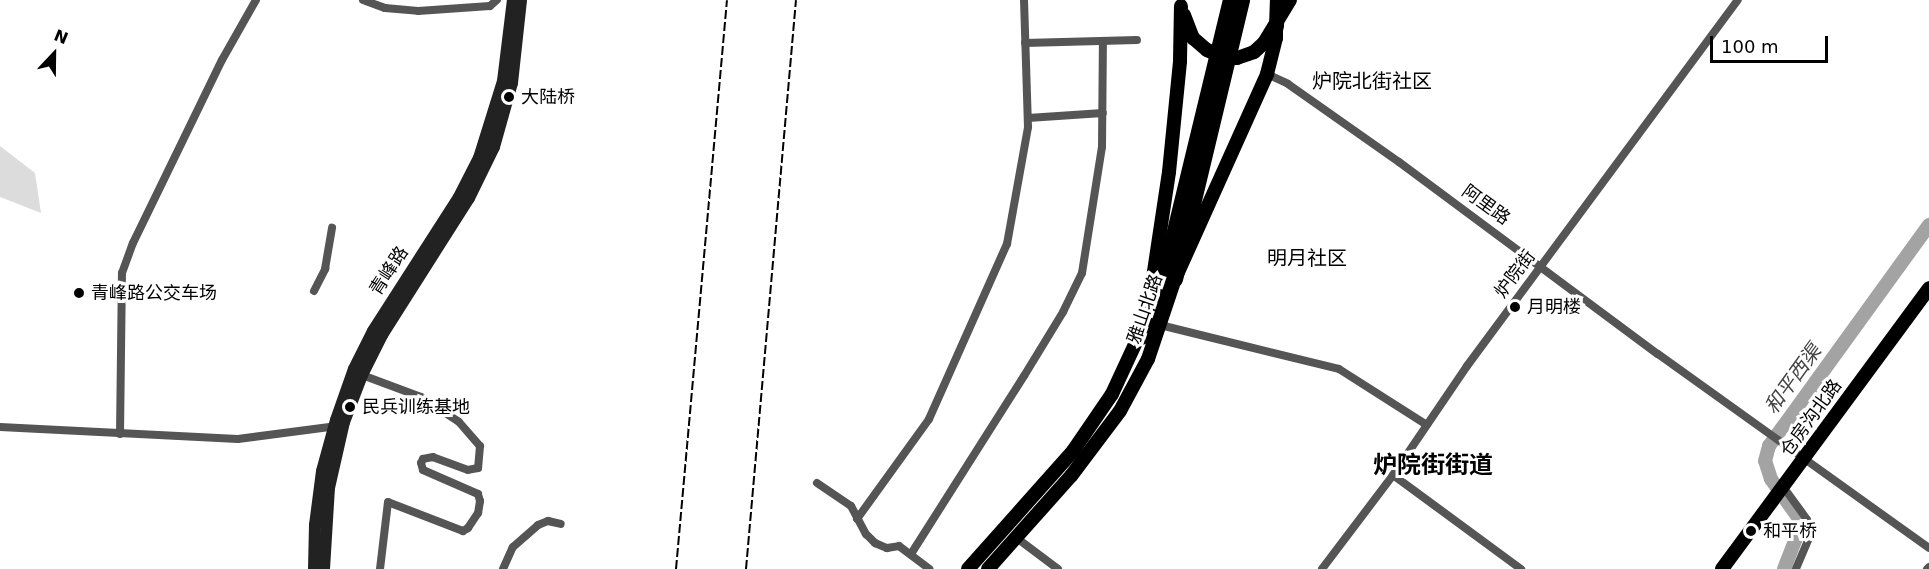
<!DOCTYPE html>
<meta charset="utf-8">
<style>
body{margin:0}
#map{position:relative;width:1929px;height:569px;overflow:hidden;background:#fff;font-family:"DejaVu Sans","Noto Sans SC",sans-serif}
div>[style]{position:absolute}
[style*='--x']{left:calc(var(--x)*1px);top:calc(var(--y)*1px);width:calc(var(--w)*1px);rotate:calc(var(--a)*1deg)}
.green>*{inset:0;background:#dcdcdc}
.river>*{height:14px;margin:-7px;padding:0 7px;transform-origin:7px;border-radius:7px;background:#a3a3a3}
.street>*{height:8px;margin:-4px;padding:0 4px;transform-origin:4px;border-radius:4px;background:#555}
.secondary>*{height:12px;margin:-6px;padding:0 6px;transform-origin:6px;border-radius:6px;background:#222}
.primary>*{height:14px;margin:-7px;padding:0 7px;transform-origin:7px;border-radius:7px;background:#000}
.highway>*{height:15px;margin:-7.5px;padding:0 7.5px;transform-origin:7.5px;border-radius:7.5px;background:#000}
.rail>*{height:2px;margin-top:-1px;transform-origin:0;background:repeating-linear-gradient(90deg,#000 0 9px,transparent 0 12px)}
.dots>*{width:16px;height:16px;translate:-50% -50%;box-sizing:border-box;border:3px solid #fff;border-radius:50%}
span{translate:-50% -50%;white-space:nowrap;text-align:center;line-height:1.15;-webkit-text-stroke:6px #fff;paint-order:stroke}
.poi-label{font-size:18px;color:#000}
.left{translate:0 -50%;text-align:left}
.street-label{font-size:18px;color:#000}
.neighbourhood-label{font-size:20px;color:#000}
.water-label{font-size:20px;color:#444;font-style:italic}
.district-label{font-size:24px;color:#000;font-weight:700}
.north{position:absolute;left:24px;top:24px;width:60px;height:60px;-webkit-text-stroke:4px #fff;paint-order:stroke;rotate:22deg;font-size:16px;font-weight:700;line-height:24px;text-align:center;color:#000}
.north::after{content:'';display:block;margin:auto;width:21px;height:27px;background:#000;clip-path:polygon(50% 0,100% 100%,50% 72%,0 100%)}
.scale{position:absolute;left:1710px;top:36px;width:118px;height:27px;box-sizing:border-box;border:3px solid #000;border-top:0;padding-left:8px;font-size:18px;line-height:21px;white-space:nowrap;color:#000;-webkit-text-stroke:4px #fff;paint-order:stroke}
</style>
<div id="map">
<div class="green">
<div style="clip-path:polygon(0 146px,35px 173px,41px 213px,0 197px)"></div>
</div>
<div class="river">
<div style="--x:1784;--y:569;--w:44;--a:-68.7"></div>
<div style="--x:1800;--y:528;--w:8;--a:-90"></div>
<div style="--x:1800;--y:520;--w:50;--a:-125.3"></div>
<div style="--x:1771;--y:479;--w:19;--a:-108"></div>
<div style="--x:1765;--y:461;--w:16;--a:-75"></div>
<div style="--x:1769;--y:446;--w:273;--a:-54.1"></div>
</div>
<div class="street">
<div style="--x:363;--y:0;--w:23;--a:20"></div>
<div style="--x:385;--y:8;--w:33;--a:5"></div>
<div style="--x:418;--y:11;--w:72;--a:-4"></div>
<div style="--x:490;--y:6;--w:9;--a:-41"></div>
<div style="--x:1025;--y:43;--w:112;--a:-1.5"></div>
<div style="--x:1267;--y:74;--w:23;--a:25"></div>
<div style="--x:1288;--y:84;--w:136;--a:35.1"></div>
<div style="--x:1399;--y:162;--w:322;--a:36.6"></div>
<div style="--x:1658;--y:354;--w:333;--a:35.6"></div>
<div style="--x:1028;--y:118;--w:75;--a:-3.8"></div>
<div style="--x:314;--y:291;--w:25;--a:-63"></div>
<div style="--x:325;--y:269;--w:42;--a:-80.3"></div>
<div style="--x:1160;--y:325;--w:184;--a:13.8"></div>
<div style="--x:1339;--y:369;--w:104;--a:32.5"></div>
<div style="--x:362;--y:375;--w:63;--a:20.4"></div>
<div style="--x:421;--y:397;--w:45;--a:33.3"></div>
<div style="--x:459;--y:422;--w:32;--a:49"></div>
<div style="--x:480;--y:446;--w:22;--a:95"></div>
<div style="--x:478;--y:468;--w:10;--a:169"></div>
<div style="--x:468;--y:470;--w:37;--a:-160"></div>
<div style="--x:433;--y:457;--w:10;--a:169"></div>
<div style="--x:423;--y:459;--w:4;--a:117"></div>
<div style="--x:421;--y:463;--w:7;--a:74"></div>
<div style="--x:423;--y:470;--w:60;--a:23.6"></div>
<div style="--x:478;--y:494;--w:7;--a:74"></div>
<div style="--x:480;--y:501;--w:12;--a:99"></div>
<div style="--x:478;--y:513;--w:18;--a:124"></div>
<div style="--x:468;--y:528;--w:6;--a:149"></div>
<div style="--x:463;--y:531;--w:80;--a:-158.9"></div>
<div style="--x:388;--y:502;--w:67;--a:96.8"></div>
<div style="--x:0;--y:427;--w:238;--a:2.9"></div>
<div style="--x:238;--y:439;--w:100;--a:-7.5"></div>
<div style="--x:120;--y:434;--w:161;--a:-89.3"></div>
<div style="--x:122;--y:273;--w:32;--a:-70"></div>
<div style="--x:133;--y:243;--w:203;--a:-64.1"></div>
<div style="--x:222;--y:60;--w:69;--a:-60.5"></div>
<div style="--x:1393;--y:475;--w:159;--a:36.3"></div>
<div style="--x:817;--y:483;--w:41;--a:34.1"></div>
<div style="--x:851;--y:506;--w:32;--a:62"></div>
<div style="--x:866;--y:534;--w:13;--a:45"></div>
<div style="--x:875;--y:543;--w:13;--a:23"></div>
<div style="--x:887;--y:548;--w:12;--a:-9"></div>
<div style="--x:899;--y:546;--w:38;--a:37"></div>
<div style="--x:1787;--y:492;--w:34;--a:54"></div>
<div style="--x:1807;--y:520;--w:18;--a:84"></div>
<div style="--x:1809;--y:538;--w:34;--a:113"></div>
<div style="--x:857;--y:519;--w:123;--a:-54.2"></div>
<div style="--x:929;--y:419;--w:192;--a:-66"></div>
<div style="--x:1007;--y:244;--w:119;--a:-79.8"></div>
<div style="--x:1028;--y:127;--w:127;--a:-91.8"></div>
<div style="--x:1014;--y:536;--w:55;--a:36.9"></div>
<div style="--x:911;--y:554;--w:211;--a:-57.6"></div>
<div style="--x:1024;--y:376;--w:75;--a:-58.6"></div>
<div style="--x:1063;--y:312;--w:43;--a:-64"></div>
<div style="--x:1082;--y:273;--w:128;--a:-81"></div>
<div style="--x:1102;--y:147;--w:105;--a:-89.5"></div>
<div style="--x:503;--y:569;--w:24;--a:-66"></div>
<div style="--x:513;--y:547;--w:33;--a:-41"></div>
<div style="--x:538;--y:525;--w:11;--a:-22"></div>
<div style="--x:548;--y:521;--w:13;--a:13"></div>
<div style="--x:1322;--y:569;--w:118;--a:-52.9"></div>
<div style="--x:1393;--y:475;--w:132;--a:-55.8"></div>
<div style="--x:1467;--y:366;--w:455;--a:-53.5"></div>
<div style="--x:1927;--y:569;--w:3;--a:-45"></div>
</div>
<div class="secondary">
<div style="--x:314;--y:569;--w:44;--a:-88.7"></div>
<div style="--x:315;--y:525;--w:54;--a:-82.6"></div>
<div style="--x:322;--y:471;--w:53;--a:-74.6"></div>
<div style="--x:336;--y:420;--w:54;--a:-70.6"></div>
<div style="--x:354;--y:369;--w:42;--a:-63.4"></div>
<div style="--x:373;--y:331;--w:159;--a:-57.3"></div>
<div style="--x:459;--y:197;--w:44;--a:-62.9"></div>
<div style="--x:479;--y:158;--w:81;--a:-72.7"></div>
<div style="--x:503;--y:81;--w:82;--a:-83"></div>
<div style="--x:324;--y:569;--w:81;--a:-86.5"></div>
<div style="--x:329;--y:488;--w:68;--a:-77.2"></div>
<div style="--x:344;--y:422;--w:50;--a:-69"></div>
<div style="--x:362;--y:375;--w:45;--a:-63.4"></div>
<div style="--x:382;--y:335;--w:162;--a:-57.6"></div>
<div style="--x:469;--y:198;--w:57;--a:-63.9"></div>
<div style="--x:494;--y:147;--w:66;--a:-74.3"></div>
<div style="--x:512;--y:83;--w:83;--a:-83.8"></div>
</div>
<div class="primary">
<div style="--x:1184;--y:15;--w:25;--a:69"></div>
<div style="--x:1193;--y:38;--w:18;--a:41"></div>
<div style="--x:1207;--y:50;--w:20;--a:24"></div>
<div style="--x:1225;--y:58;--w:12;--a:0"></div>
<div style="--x:1237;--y:58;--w:18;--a:-19"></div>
<div style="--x:1254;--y:52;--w:13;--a:-42"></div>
<div style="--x:1264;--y:43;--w:50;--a:-58.8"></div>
<div style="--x:1151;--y:291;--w:120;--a:-81.4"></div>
<div style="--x:1169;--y:172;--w:112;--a:-84.3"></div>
<div style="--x:1180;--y:61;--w:55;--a:-89"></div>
<div style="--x:968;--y:569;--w:158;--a:-48.3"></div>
<div style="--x:1073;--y:451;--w:69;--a:-55.6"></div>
<div style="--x:1112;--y:394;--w:74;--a:-65.2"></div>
<div style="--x:988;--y:569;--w:125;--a:-48.3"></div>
<div style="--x:1071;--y:476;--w:81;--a:-53"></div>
<div style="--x:1120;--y:411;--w:59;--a:-61.7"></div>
<div style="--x:1148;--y:359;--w:84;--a:-71.4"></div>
<div style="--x:1175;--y:279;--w:225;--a:-65.8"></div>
<div style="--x:1267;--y:74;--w:37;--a:-76"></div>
<div style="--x:1276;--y:38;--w:12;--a:-90"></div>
<div style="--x:1722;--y:569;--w:349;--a:-53.6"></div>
</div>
<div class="highway">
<div style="--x:1276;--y:26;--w:26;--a:-88"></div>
<div style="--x:1175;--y:279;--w:287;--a:-76.5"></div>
<div style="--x:1141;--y:337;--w:69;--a:-70.5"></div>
<div style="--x:1164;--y:272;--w:280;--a:-76.4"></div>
</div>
<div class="rail">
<div style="--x:676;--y:569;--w:571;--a:-84.88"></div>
<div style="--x:746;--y:569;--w:571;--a:-84.98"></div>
</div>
<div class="dots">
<div style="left:509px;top:97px;background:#000"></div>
<div style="left:79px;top:293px;background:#000"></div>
<div style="left:1515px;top:307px;background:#000"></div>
<div style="left:350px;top:407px;background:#000"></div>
<div style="left:1751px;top:531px;background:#000"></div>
</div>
<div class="poi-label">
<span class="left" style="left:521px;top:97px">大陆桥</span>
<span class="left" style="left:91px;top:293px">青峰路公交车场</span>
<span class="left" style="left:1527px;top:307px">月明楼</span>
<span class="left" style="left:362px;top:407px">民兵训练基地</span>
<span class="left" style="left:1763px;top:531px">和平桥</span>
</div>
<div class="street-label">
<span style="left:1486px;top:205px;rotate:36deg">阿里路</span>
<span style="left:389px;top:271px;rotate:-57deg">青峰路</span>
<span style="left:1515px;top:274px;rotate:-53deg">炉院街</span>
<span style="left:1145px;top:309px;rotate:-71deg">雅山北路</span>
<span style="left:1811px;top:418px;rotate:-54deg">仓房沟北路</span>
</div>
<div class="neighbourhood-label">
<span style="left:1372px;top:81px">炉院北街社区</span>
<span style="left:1307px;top:258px">明月社区</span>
</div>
<div class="water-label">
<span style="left:1793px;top:379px;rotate:-54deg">和平西渠</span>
</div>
<div class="district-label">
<span style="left:1433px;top:466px">炉院街街道</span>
</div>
<div class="north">N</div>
<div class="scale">100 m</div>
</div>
